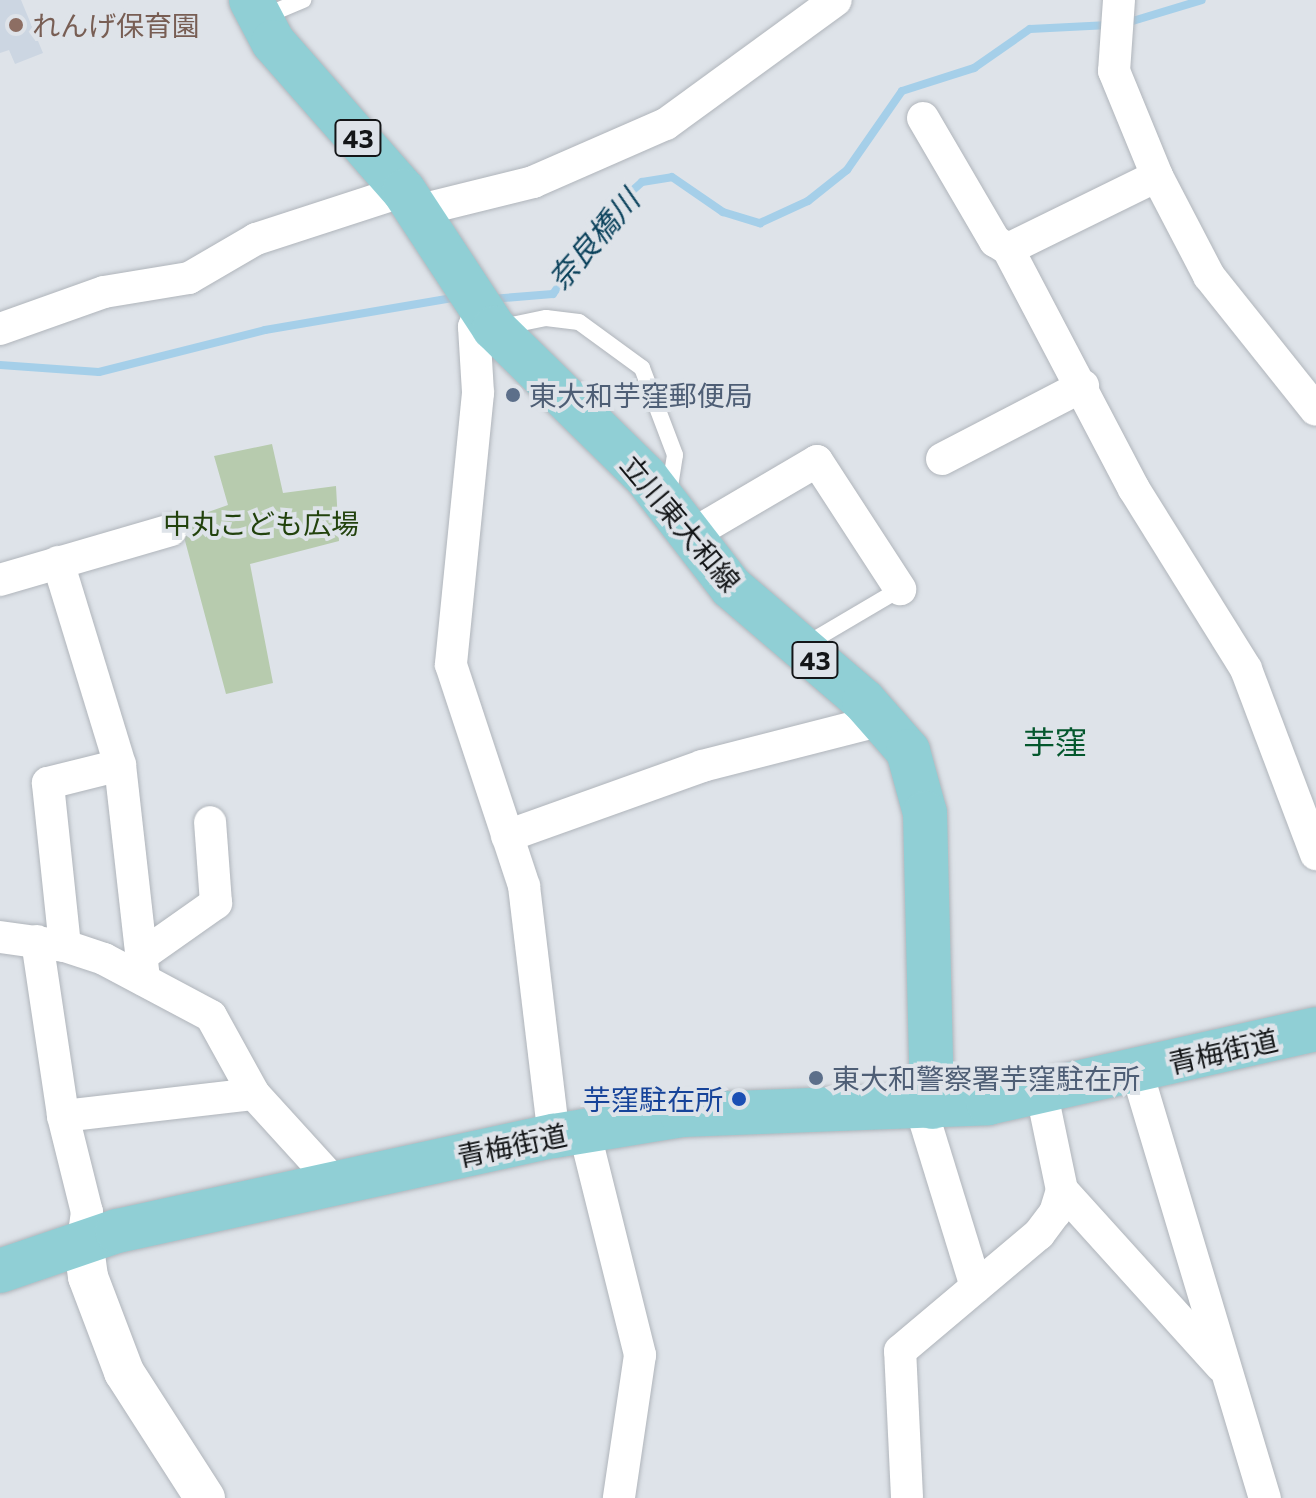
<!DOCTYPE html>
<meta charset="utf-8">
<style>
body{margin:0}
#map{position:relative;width:1316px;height:1498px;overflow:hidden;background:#dee3e9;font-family:Commissioner,"Noto Sans JP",sans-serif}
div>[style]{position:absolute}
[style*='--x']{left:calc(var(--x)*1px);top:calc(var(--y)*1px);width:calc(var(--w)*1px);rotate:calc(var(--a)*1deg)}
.built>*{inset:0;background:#ccd6e2}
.green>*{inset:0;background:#b7cbae}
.stream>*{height:8px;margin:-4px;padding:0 4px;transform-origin:4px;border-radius:4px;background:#a5cfe9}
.roads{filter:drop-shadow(0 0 2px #b0b5bb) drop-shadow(0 0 2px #b0b5bb)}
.service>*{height:16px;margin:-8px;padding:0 8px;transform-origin:8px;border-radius:8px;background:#fff}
.minor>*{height:32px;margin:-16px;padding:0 16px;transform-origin:16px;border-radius:16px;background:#fff}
.tertiary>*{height:40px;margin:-20px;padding:0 20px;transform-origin:20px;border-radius:20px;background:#fff}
.primary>*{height:44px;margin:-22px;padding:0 22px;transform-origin:22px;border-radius:22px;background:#90cfd5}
.dots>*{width:22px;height:22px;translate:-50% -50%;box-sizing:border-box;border:4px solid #dee3e9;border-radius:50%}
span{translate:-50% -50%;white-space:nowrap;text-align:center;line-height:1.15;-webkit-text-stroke:8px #dee3e9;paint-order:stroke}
.shield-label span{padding:2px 6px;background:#dee3e9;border:2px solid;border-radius:6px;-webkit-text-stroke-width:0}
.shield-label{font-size:26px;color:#141618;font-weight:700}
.education-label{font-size:28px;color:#785e54}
.left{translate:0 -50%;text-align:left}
.service-label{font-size:28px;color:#4e5e75}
.park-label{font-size:28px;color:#22420d}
.street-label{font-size:28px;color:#141618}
.transit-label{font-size:28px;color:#164399}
.right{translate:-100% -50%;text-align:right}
.water-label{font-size:30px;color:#0a415b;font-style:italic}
.quarter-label{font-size:32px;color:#04572d}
</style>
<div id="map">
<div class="built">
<div style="clip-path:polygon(0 0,21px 0,43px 53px,15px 64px,9px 50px,0 53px)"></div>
</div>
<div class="green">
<div style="clip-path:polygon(272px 444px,283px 493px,336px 486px,339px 541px,250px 564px,273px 683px,226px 694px,180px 522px,228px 505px,214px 456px)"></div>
</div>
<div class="stream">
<div style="--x:1126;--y:23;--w:79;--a:-16.8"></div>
<div style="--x:491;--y:299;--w:62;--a:-4.6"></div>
<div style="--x:553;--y:294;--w:105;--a:-55.1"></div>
<div style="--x:613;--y:208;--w:39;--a:-42"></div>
<div style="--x:642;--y:182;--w:30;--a:-9"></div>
<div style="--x:672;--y:177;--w:62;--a:34.5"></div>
<div style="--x:723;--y:212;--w:39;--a:17"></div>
<div style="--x:760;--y:223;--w:53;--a:-24.6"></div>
<div style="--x:808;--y:201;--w:50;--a:-38.5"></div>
<div style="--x:847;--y:170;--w:96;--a:-55.2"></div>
<div style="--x:902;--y:91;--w:76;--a:-17.7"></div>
<div style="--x:974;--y:68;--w:68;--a:-34.9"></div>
<div style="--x:1030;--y:29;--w:79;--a:-2.9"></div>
<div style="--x:0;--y:365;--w:99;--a:4"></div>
<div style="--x:99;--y:372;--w:171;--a:-14.2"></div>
<div style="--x:265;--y:330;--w:196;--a:-9.7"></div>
</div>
<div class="roads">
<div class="service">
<div style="--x:260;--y:18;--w:47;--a:-22.7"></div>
<div style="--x:502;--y:327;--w:45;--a:-11.6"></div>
<div style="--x:546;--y:318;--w:33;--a:7"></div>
<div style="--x:579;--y:322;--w:78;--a:36.1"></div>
<div style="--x:642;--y:368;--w:93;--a:69.2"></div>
<div style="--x:675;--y:455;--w:39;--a:99"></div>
<div style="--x:805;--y:645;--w:110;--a:-30.5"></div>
</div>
<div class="minor">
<div style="--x:1119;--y:0;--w:71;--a:94"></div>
<div style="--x:1114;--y:71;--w:113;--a:67.7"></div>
<div style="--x:1157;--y:176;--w:113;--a:62.5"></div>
<div style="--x:1209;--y:276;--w:171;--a:51.4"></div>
<div style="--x:923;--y:118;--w:143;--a:59.7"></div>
<div style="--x:995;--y:241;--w:15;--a:32"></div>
<div style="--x:1157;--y:176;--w:166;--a:153.9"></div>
<div style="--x:1008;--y:249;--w:271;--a:62.3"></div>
<div style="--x:1134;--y:489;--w:212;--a:58.1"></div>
<div style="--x:1246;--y:669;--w:198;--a:69.3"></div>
<div style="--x:416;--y:211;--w:121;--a:-13.9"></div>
<div style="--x:533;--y:182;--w:145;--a:-23.6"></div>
<div style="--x:666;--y:124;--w:210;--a:-36.1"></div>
<div style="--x:480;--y:311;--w:17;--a:111"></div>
<div style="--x:474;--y:327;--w:66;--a:86.5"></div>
<div style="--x:478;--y:393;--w:273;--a:95.7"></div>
<div style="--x:451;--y:665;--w:233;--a:71.7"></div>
<div style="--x:524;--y:886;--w:252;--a:83.2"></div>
<div style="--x:0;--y:329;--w:110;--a:-19.6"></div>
<div style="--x:104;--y:292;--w:86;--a:-9.4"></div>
<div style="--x:189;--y:278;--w:78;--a:-30.2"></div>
<div style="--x:256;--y:239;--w:156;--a:-18"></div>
<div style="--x:942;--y:459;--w:159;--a:-27.4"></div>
<div style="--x:691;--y:535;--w:146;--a:-30.4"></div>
<div style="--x:817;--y:461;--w:153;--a:57"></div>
<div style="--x:58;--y:562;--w:212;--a:73"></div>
<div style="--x:120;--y:765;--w:216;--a:83.6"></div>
<div style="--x:0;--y:580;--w:178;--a:-16.3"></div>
<div style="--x:507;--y:836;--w:207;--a:-19.7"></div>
<div style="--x:702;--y:766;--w:187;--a:-14.3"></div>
<div style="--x:0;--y:937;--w:66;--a:7.9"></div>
<div style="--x:65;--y:946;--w:41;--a:18.4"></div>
<div style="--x:104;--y:959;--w:121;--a:28"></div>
<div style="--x:211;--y:1016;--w:89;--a:61.1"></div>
<div style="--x:254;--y:1094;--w:119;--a:47.7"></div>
<div style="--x:37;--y:941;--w:177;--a:81.5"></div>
<div style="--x:63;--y:1116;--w:99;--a:76"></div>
<div style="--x:87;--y:1212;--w:29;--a:98"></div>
<div style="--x:65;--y:946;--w:164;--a:-96"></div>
<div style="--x:48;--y:783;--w:74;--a:-14"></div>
<div style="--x:141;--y:956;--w:92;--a:-35.2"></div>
<div style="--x:216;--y:903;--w:81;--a:-94.2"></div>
<div style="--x:1137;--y:1072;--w:445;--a:73.3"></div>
<div style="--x:921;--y:1108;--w:187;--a:72.9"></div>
<div style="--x:63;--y:1116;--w:192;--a:-6.6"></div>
<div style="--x:584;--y:1130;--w:232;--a:76"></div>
<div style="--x:640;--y:1355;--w:145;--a:98.4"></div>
<div style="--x:1062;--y:1190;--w:237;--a:47.9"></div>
<div style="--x:907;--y:1497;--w:146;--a:-92.7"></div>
<div style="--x:900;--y:1351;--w:182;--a:-40.1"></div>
<div style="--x:1039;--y:1234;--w:26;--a:-53"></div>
<div style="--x:1055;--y:1213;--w:24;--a:-73"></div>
<div style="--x:1062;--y:1190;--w:98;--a:-101.8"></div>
</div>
<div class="tertiary">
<div style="--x:83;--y:1241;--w:36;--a:82"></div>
<div style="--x:88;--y:1277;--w:102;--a:69.2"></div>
<div style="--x:124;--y:1372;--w:150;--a:57.3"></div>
</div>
<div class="primary">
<div style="--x:251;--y:0;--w:47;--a:62.4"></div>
<div style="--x:273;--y:42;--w:198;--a:48.7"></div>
<div style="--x:404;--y:191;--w:164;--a:56.7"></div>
<div style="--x:494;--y:328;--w:213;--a:44.4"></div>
<div style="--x:646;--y:477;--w:139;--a:52.3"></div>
<div style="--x:731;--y:587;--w:175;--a:40.6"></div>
<div style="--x:864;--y:701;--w:67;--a:48.7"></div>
<div style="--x:908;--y:751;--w:64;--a:74.7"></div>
<div style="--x:925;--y:813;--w:294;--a:88.6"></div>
<div style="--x:0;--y:1271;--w:124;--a:-18.9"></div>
<div style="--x:117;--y:1231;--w:447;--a:-12.3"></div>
<div style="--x:554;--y:1136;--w:130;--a:-9.3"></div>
<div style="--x:682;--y:1115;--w:306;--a:-2.2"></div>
<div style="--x:988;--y:1103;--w:336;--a:-12.7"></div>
</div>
</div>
<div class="dots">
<div style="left:16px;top:25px;background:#8d6e63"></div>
<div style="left:513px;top:395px;background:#5c6f8a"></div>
<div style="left:816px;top:1078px;background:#5c6f8a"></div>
<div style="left:739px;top:1099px;background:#1a4fb4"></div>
</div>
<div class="shield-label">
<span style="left:358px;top:138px">43</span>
<span style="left:815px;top:660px">43</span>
</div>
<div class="education-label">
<span class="left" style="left:32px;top:25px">れんげ保育園</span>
</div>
<div class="service-label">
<span class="left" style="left:529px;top:395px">東大和芋窪郵便局</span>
<span class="left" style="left:832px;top:1078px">東大和警察署芋窪駐在所</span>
</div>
<div class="park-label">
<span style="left:261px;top:523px">中丸こども広場</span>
</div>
<div class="street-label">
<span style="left:681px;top:523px;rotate:50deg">立川東大和線</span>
<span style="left:1223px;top:1051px;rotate:-13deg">青梅街道</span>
<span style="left:512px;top:1145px;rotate:-12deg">青梅街道</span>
</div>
<div class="transit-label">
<span class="right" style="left:723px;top:1099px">芋窪駐在所</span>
</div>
<div class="water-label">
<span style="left:593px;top:239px;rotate:-49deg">奈良橋川</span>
</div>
<div class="quarter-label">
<span style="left:1055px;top:741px">芋窪</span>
</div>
</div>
